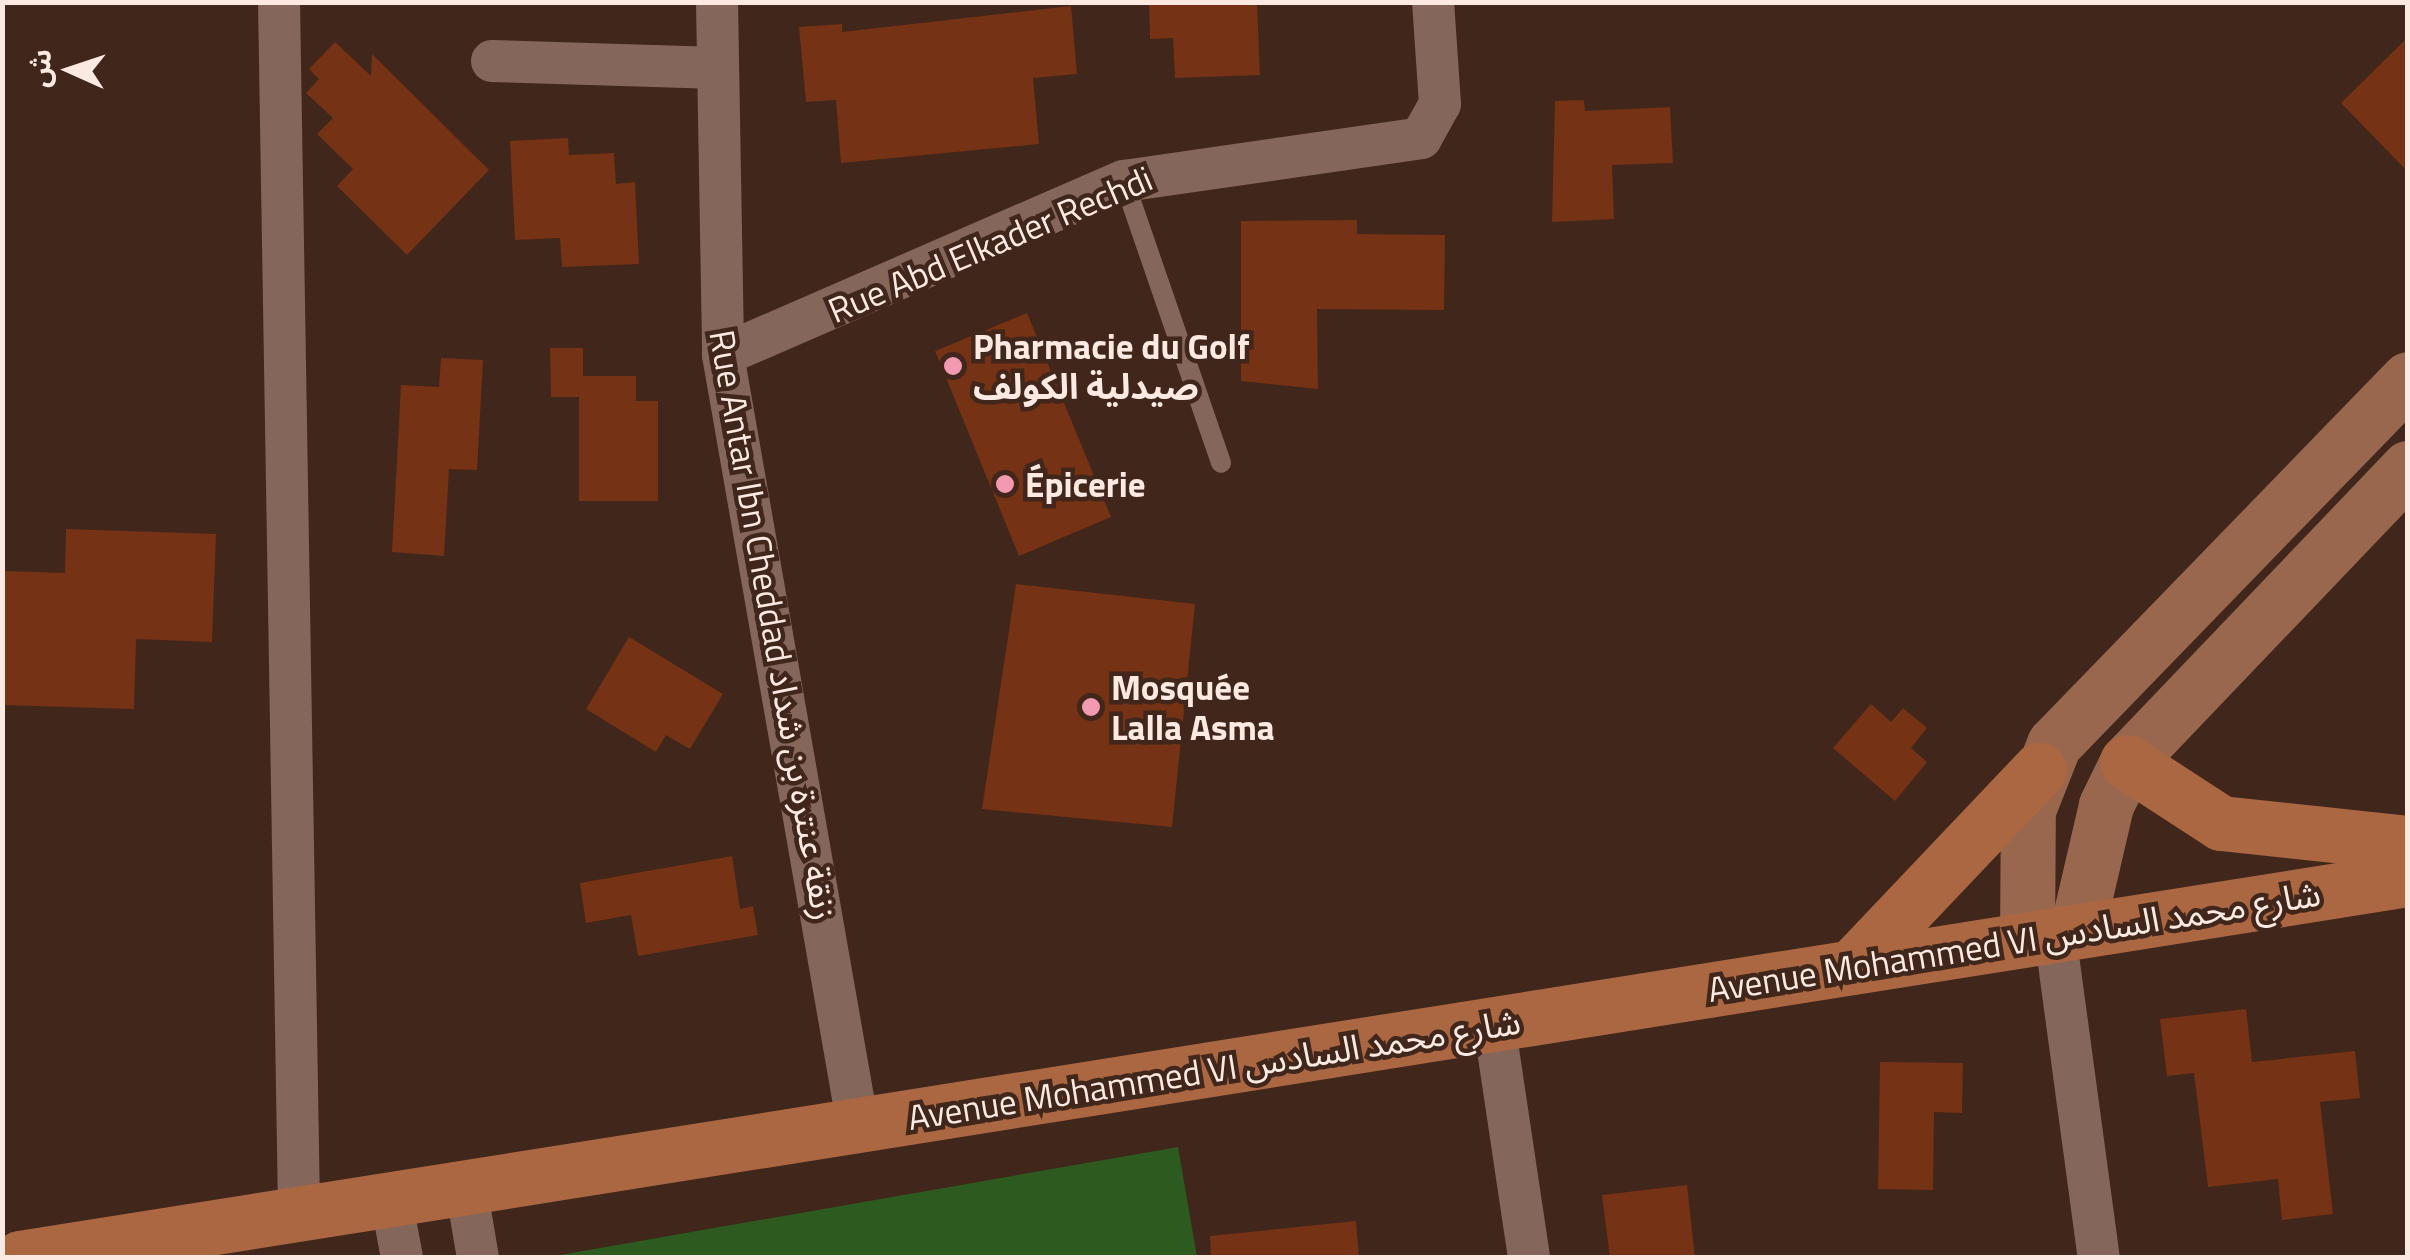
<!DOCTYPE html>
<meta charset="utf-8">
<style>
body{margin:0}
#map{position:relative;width:2410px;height:1260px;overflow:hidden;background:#41261c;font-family:"Titillium Web","Noto Sans Arabic",sans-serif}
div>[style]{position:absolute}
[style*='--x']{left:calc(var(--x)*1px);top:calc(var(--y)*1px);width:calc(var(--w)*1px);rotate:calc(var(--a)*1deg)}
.green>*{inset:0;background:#2d5a1f}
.building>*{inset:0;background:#753214}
.lane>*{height:20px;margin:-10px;padding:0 10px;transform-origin:10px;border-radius:10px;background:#85665a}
.street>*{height:42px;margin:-21px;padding:0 21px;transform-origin:21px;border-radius:21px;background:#85665a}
.secondary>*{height:55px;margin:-27.5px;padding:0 27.5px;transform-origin:27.5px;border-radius:27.5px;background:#98674e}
.primary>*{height:55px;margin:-27.5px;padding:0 27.5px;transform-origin:27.5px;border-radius:27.5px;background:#ab6742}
.dots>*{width:28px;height:28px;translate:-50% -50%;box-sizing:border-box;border:5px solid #41261c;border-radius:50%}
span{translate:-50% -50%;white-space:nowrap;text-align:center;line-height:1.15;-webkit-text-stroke:9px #41261c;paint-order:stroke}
.street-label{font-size:35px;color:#fbe9e2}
.poi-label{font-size:35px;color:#fbe9e2;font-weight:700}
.left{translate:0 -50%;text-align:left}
.frame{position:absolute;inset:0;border:5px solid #fbe9e2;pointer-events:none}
.north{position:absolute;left:20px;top:20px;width:100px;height:100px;-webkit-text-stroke:8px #41261c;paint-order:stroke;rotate:273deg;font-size:28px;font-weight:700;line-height:40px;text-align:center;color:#fbe9e2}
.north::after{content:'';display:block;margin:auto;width:35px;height:45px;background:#fbe9e2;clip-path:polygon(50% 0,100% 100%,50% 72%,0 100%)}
</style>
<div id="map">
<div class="green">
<div style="clip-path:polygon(1178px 1147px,1197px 1257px,560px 1257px,560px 1255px)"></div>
</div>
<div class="building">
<div style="clip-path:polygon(1149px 2px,1257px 2px,1260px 75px,1175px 78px,1173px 38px,1150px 39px)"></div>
<div style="clip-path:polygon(1071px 6px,1077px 74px,1033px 78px,1039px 144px,841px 163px,836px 100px,806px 102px,799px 27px,842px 24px,842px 32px)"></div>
<div style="clip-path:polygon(2408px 37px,2408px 172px,2341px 103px)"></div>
<div style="clip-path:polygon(335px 42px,371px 76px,372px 54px,489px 170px,407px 255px,337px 186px,353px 169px,317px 134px,333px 118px,306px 93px,319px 79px,309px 69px)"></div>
<div style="clip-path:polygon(1584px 100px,1585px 111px,1670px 107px,1673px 163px,1612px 165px,1614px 219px,1552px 222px,1555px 101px)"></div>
<div style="clip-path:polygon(568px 138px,569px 155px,614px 153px,616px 184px,635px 182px,639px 264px,562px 267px,560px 238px,515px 240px,510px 141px)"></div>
<div style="clip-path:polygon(1357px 220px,1357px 234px,1445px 235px,1444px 310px,1317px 309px,1318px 389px,1241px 381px,1241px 221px)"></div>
<div style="clip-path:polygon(1027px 313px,1111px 517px,1019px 556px,935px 351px)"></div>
<div style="clip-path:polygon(550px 348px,583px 348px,583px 376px,636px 376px,636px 401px,658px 401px,658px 501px,579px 501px,579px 397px,551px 397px)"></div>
<div style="clip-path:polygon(441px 358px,483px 360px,477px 470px,449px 469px,444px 556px,392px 552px,401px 385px,439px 387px)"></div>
<div style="clip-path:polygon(66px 529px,216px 534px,212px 642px,136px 639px,134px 709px,2px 705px,2px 571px,65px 573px)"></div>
<div style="clip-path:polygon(1016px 584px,1195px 604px,1172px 827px,982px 809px)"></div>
<div style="clip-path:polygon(629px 637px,723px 694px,690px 749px,666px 735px,656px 752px,586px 709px)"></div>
<div style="clip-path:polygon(1871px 704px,1891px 722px,1903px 708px,1927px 728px,1911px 748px,1927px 762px,1895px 801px,1833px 748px)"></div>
<div style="clip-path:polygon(732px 856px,740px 909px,753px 906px,758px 935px,638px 956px,631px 915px,586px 923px,580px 883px)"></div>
<div style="clip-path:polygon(2246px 1009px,2252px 1062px,2355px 1051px,2360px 1098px,2320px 1102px,2333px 1214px,2282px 1220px,2278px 1179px,2208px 1187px,2194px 1073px,2167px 1076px,2160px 1019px)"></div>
<div style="clip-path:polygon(1880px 1062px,1963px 1063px,1962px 1113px,1934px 1112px,1933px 1190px,1878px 1189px)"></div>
<div style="clip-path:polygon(1687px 1185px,1695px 1258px,1610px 1258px,1602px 1195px)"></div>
<div style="clip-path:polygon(1356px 1221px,1359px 1258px,1211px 1258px,1210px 1236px)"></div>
</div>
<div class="lane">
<div style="--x:1124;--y:181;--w:298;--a:71"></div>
</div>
<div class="street">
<div style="--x:279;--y:2;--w:1209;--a:89.05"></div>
<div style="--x:717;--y:2;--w:353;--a:89"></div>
<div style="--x:723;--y:355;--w:783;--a:80.07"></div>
<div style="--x:492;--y:61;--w:226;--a:1.8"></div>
<div style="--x:723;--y:355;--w:437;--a:-23.5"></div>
<div style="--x:1124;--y:181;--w:300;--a:-8.2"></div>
<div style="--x:1421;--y:138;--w:39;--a:-61"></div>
<div style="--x:1440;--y:104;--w:102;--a:-93.9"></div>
<div style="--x:2055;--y:934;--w:327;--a:82.3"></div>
<div style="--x:1494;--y:1023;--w:238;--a:81.5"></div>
<div style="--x:466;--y:1187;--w:72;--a:80.4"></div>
<div style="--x:391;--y:1199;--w:60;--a:79.4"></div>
</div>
<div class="secondary">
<div style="--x:2077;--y:930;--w:128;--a:-76.9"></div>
<div style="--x:2106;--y:805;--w:48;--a:-64"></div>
<div style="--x:2127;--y:762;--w:407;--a:-46.3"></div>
<div style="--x:2027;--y:939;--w:129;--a:-89.6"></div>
<div style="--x:2028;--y:810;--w:71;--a:-68.5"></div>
<div style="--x:2054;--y:744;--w:508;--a:-45.88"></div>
</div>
<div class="primary">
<div style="--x:2127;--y:762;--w:112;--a:33"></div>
<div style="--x:2221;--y:823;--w:188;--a:6.1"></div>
<div style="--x:1852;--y:967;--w:272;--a:-46.5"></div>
<div style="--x:20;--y:1258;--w:2418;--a:-9.02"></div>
</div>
<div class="dots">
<div style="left:953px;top:366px;background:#f29aaf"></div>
<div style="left:1005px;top:484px;background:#f29aaf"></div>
<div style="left:1091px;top:707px;background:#f29aaf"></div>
</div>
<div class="street-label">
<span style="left:990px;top:244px;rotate:-23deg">Rue Abd Elkader Rechdi</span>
<span style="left:774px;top:625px;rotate:80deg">Rue Antar Ibn Cheddad زنقة عنترة بن شداد</span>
<span style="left:2014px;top:941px;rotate:-9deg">Avenue Mohammed VI شارع محمد السادس</span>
<span style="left:1214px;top:1069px;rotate:-9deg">Avenue Mohammed VI شارع محمد السادس</span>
</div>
<div class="poi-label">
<span class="left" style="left:973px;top:366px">Pharmacie du Golf<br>صيدلية الكولف</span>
<span class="left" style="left:1025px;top:484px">Épicerie</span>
<span class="left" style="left:1111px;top:707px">Mosquée<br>Lalla Asma</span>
</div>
<div class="frame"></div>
<div class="north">ش</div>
</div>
